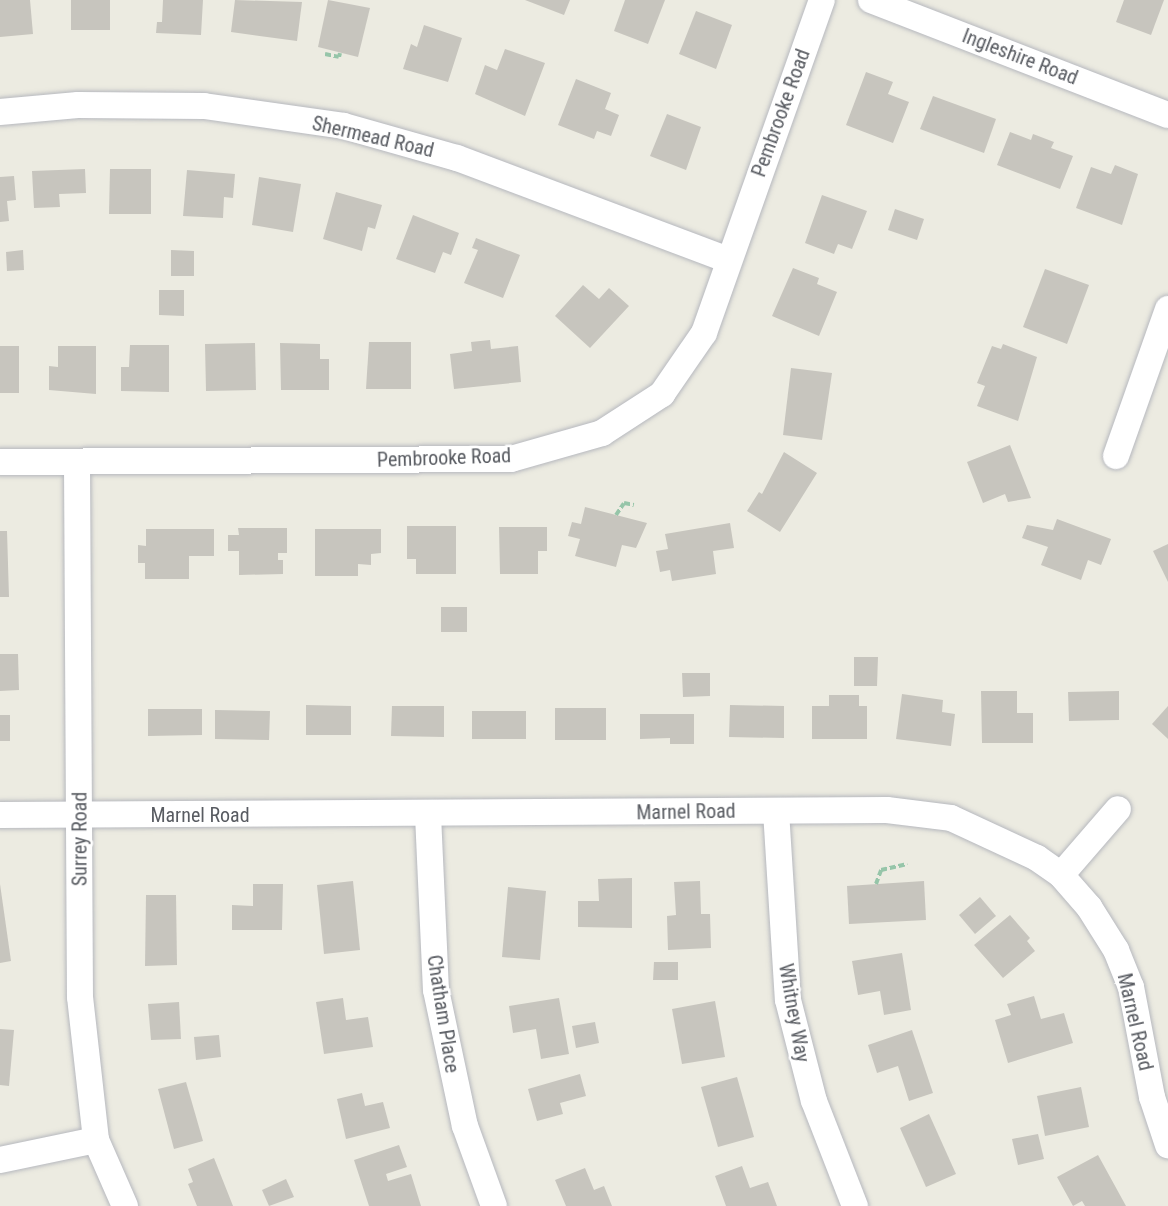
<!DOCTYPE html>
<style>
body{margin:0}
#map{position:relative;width:1168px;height:1206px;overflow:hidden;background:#ecebe1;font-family:"Roboto Condensed",sans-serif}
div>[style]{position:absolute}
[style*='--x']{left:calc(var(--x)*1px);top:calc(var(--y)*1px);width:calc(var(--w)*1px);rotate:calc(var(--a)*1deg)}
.building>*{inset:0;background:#c7c5be}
.path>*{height:4px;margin-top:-2px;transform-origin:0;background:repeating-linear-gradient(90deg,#96c5a9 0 6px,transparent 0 9px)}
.roads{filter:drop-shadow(0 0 2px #b6b8be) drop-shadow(0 0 2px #b6b8be)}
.street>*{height:26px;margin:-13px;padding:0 13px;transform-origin:13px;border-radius:13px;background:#fff}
span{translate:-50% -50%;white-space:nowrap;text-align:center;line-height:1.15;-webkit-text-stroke:5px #fff;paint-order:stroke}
.street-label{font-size:20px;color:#595c62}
</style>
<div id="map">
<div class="building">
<div style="clip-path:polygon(0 0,30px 0,33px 34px,0 37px)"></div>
<div style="clip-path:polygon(71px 0,110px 0,110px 30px,71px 30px)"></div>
<div style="clip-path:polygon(163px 0,203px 0,201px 35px,156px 33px,157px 22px,162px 22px)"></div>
<div style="clip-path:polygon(235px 0,302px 2px,297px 41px,231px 32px)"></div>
<div style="clip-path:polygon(328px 0,370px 8px,358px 57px,318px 47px)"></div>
<div style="clip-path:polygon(525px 0,570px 0,564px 15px)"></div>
<div style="clip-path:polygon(625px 0,665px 0,648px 44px,614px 31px)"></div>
<div style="clip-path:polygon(1124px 0,1164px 0,1151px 35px,1116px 22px)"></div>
<div style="clip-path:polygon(696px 11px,732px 25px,716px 69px,679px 54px)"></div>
<div style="clip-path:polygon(424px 25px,462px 38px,448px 82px,403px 69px,411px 44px,417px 47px)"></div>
<div style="clip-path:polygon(505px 49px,545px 63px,525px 116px,475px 94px,485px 65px,497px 70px)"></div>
<div style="clip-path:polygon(866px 72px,893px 82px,888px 94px,909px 102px,893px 143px,846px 125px)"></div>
<div style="clip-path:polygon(576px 79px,611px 93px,605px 109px,619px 115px,611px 136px,597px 131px,594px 139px,558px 125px)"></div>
<div style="clip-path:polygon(933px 96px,996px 119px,984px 153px,920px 129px)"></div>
<div style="clip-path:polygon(667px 114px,701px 127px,686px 170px,650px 156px)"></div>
<div style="clip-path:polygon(1010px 132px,1031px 140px,1033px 134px,1054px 142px,1051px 148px,1073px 156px,1060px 189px,997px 165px)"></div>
<div style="clip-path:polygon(1115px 165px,1138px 174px,1122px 225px,1076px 208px,1091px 167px,1111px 174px)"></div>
<div style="clip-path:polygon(85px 169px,86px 193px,59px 194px,60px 207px,34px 208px,32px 171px)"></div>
<div style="clip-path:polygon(110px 169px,151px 169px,151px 214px,109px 214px)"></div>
<div style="clip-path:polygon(187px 170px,235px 174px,233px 198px,224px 197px,223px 218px,183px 216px)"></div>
<div style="clip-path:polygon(14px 176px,16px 200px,7px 201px,9px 221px,0 222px,0 177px)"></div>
<div style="clip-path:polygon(259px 177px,301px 184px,293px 232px,252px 225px)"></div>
<div style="clip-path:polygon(336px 192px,382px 205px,375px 229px,368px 227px,362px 251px,323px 239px)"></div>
<div style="clip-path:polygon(822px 195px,867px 211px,852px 249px,838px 244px,834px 254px,805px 243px)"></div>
<div style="clip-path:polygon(895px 209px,924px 219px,917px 240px,888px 230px)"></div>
<div style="clip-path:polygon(413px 215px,459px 233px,451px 255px,443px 252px,435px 273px,396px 259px)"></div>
<div style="clip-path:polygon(476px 238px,520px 255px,503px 298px,464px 283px,478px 250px,472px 248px)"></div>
<div style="clip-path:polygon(23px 250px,24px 270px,7px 271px,6px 252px)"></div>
<div style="clip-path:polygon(171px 250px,194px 251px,194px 276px,171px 276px)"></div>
<div style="clip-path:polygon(793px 268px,819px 278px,817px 284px,837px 292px,819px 336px,772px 316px)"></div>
<div style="clip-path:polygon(1045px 269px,1089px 285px,1067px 344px,1023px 327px)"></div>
<div style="clip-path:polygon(583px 285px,599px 299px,609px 288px,629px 306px,590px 348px,555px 316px)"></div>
<div style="clip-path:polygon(159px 290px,184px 290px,184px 316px,159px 315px)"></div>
<div style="clip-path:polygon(490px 340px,491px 349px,518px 346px,521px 382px,454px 389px,450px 354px,472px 351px,471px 342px)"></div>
<div style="clip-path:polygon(369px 342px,411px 342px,411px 389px,366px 389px)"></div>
<div style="clip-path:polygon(255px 343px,256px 390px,206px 391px,205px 344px)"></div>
<div style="clip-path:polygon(280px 343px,320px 344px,320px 359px,329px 359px,329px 390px,281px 390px)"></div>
<div style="clip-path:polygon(1003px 344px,1037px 357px,1018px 421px,977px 406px,985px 386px,977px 383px,992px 346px,1001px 349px)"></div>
<div style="clip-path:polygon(130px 345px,169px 345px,169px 392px,121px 391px,121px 367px,129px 367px)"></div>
<div style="clip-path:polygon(0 346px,19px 346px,19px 393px,0 393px)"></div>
<div style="clip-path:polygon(58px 346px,96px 346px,96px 394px,49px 390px,49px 366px,58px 367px)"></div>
<div style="clip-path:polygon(791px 368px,832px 373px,822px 440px,783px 435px)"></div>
<div style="clip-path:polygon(1010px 445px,1031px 498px,1008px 502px,1005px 494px,983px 503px,967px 462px)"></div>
<div style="clip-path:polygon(784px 452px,817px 473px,780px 532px,747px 511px,759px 492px,762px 494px)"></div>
<div style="clip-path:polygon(585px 507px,647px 523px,636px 548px,622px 545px,616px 567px,575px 556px,580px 539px,568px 536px,572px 522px,581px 524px)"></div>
<div style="clip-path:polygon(1057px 519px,1111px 539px,1101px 565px,1088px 560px,1081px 580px,1041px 565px,1048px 547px,1022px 538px,1027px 525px,1053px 530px)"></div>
<div style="clip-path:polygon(730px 523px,734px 548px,713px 551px,716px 574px,672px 581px,670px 570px,660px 572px,656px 551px,668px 549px,665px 534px)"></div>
<div style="clip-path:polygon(407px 526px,456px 526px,456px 574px,416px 574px,416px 559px,407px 559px)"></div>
<div style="clip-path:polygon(499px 527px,547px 527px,547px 551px,538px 551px,538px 574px,500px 574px)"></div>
<div style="clip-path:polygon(238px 528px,287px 528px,287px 553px,278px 553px,278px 560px,283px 560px,283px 574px,239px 575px,239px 551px,228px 551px,228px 535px,239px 535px)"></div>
<div style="clip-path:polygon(146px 529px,214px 529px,214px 556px,189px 556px,189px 579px,145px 579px,145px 563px,138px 563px,138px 545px,146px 546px)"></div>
<div style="clip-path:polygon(315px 529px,381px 529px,381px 553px,371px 554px,371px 565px,358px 564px,358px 576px,315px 576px)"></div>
<div style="clip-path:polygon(0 531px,7px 531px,9px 597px,0 597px)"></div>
<div style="clip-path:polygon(1168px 544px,1168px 582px,1153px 551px)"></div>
<div style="clip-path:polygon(441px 607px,467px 607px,467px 632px,441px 632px)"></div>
<div style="clip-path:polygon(0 654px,18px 654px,19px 690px,0 691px)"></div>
<div style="clip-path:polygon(854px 657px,878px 657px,877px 686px,854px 686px)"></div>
<div style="clip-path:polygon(682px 673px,710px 673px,710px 696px,683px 697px)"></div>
<div style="clip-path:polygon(981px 691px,1017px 691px,1017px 713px,1033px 713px,1033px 743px,982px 743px)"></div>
<div style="clip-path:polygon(1119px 691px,1119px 720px,1069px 721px,1068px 692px)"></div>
<div style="clip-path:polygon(902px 694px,943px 700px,942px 712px,955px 714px,951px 746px,896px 739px)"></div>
<div style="clip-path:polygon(829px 695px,859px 695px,859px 706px,867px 706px,867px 739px,812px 739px,812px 706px,829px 706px)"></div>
<div style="clip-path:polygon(306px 705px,351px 706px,351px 735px,306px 735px)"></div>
<div style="clip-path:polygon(730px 705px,784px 706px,784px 738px,729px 737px)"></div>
<div style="clip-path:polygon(392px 706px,444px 706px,444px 737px,391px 736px)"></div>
<div style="clip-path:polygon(1168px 706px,1168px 739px,1152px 724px)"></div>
<div style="clip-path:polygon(555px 708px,606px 708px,606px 740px,555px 740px)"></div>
<div style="clip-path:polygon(148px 709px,202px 709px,202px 735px,148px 736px)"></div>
<div style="clip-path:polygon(215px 710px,270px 711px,269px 740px,215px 739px)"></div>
<div style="clip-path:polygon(472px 711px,526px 711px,526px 739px,472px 739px)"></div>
<div style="clip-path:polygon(640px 714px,694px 714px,694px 744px,670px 744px,670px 738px,640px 739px)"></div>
<div style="clip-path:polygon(0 715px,10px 715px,10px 741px,0 741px)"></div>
<div style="clip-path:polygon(632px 878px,632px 928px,578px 927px,578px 901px,599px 901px,598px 879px)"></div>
<div style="clip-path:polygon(353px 881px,360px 950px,324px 954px,317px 885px)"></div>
<div style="clip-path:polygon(700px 881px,701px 914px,710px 914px,711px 948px,668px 950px,667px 916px,676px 915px,674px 882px)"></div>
<div style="clip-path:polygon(924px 881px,926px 920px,849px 924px,847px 886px)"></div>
<div style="clip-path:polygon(0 884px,11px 961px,0 963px)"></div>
<div style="clip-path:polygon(253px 884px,283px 884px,282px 930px,232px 930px,232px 905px,253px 906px)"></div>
<div style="clip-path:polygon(508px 887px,546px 891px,540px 960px,502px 957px)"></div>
<div style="clip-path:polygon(146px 895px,176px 895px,177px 965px,145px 966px)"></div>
<div style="clip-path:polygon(980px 897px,996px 916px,975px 934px,959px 915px)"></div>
<div style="clip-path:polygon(1010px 915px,1030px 938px,1027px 941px,1035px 951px,1003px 978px,974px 945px)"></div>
<div style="clip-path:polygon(902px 953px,911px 1010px,884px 1015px,880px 991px,858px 995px,852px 961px)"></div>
<div style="clip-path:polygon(654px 962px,678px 962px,678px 980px,653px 980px)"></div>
<div style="clip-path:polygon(1034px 996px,1041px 1019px,1064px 1013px,1073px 1043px,1008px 1063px,995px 1020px,1011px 1015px,1007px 1004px)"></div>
<div style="clip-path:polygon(343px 998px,346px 1020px,368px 1017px,373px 1047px,324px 1054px,316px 1002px)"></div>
<div style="clip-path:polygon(559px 998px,569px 1054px,541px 1059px,536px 1029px,513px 1033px,509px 1006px)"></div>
<div style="clip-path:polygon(715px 1001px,725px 1057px,682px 1064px,672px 1009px)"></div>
<div style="clip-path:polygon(179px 1002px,181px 1039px,151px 1040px,148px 1004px)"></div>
<div style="clip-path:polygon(595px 1022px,599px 1043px,576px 1048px,572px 1026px)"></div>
<div style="clip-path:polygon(0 1029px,14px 1030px,9px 1086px,0 1085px)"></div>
<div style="clip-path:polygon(912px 1030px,933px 1093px,909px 1101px,898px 1066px,877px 1073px,868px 1045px)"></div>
<div style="clip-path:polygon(219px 1035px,221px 1057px,196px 1060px,194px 1037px)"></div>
<div style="clip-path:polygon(580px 1074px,586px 1096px,560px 1103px,563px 1114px,537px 1121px,528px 1089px)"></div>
<div style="clip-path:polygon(737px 1077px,754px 1137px,718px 1147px,701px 1087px)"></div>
<div style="clip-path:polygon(186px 1082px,203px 1141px,174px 1149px,158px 1089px)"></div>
<div style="clip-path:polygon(1081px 1087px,1089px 1127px,1045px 1136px,1037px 1096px)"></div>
<div style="clip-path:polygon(362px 1093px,365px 1106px,383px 1102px,390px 1128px,346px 1139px,337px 1099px)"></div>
<div style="clip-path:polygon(929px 1114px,956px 1174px,926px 1187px,900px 1128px)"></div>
<div style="clip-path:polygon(1038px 1134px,1044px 1159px,1018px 1165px,1012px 1139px)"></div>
<div style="clip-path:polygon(399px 1145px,407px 1167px,386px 1174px,388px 1181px,411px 1174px,421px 1206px,369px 1206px,354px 1160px)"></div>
<div style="clip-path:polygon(1098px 1155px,1126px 1206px,1085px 1206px,1082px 1201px,1073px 1206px,1057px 1177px)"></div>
<div style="clip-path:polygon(214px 1158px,233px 1206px,197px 1206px,188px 1184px,193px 1182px,188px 1169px)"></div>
<div style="clip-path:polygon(742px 1166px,750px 1188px,768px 1182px,777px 1206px,726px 1206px,715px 1176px)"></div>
<div style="clip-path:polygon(585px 1168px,594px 1190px,604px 1186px,612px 1206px,566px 1206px,555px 1180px)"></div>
<div style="clip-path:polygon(286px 1179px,294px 1197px,269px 1206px,262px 1190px)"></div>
</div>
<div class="path">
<div style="--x:325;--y:54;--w:14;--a:12"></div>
<div style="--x:339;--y:57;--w:4;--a:-76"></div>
<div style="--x:616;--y:515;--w:14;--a:-56"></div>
<div style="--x:624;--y:503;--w:10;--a:11"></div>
<div style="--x:876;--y:884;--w:15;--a:-70"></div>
<div style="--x:881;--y:870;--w:27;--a:-13"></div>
</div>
<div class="roads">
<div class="street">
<div style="--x:871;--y:0;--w:318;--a:21.2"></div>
<div style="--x:0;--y:112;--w:78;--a:-5.1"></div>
<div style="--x:78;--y:105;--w:126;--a:0.5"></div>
<div style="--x:204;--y:106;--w:141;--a:8.1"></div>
<div style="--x:344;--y:126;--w:117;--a:15.8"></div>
<div style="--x:457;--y:158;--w:290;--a:20.6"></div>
<div style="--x:1116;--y:456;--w:156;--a:-70.5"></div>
<div style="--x:0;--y:462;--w:511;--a:-0.34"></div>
<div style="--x:511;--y:459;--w:95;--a:-15.9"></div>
<div style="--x:602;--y:433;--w:72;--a:-33"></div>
<div style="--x:662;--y:394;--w:74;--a:-55.5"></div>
<div style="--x:704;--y:333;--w:353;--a:-70.5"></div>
<div style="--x:77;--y:464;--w:533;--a:89.68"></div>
<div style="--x:80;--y:997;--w:144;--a:83.6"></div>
<div style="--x:96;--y:1140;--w:72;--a:66.3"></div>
<div style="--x:776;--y:811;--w:189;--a:86.4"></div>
<div style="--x:788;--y:1000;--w:104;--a:75.6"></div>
<div style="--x:814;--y:1101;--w:113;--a:68.7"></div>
<div style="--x:0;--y:815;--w:887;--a:-0.32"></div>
<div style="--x:887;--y:810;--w:64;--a:7.1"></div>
<div style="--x:951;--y:818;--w:95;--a:24.9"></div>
<div style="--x:1037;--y:858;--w:29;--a:35"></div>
<div style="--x:1061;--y:875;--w:43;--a:48.8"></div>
<div style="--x:1089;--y:907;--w:51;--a:57.9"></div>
<div style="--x:1116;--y:950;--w:40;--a:68"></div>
<div style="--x:1131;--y:987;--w:112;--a:79.2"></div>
<div style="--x:1152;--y:1097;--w:51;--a:71.6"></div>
<div style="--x:428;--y:815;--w:175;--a:87.4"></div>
<div style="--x:436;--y:990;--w:139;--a:78"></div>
<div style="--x:465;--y:1126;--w:85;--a:70.1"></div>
<div style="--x:1061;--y:875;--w:87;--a:-49.2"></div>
<div style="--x:0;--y:1160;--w:98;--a:-11.8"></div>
</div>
</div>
<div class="street-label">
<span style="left:1020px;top:57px;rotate:21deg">Ingleshire Road</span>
<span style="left:781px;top:113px;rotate:-70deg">Pembrooke Road</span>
<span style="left:373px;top:137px;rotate:13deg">Shermead Road</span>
<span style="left:444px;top:458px;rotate:-2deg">Pembrooke Road</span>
<span style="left:686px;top:812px;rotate:-1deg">Marnel Road</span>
<span style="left:200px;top:815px">Marnel Road</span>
<span style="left:80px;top:839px;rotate:-90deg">Surrey Road</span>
<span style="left:794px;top:1013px;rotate:80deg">Whitney Way</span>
<span style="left:443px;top:1014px;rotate:81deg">Chatham Place</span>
<span style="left:1135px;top:1022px;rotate:77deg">Marnel Road</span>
</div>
</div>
